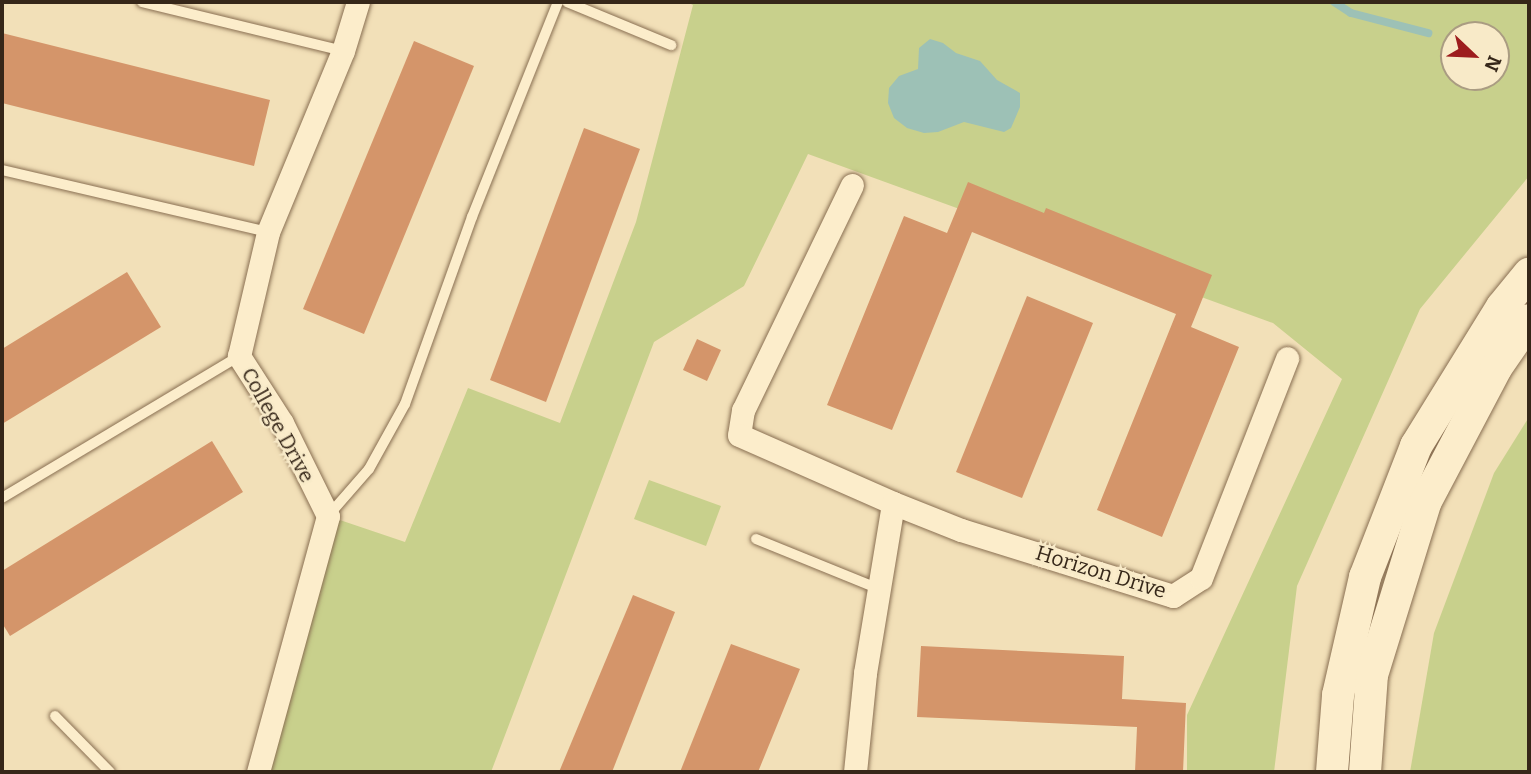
<!DOCTYPE html>
<style>
body{margin:0}
#map{position:relative;width:1531px;height:774px;overflow:hidden;background:#f2e0b8;font-family:Bitter,serif}
div>[style]{position:absolute}
[style*='--x']{left:calc(var(--x)*1px);top:calc(var(--y)*1px);width:calc(var(--w)*1px);rotate:calc(var(--a)*1deg)}
.green>*{inset:0;background:#c8d08c}
.water>*{inset:0;background:#9dc1b6}
.stream>*{height:8px;margin:-4px;padding:0 4px;transform-origin:4px;border-radius:4px;background:#9dc1b6}
.building>*{inset:0;background:#d4956a}
.roads{filter:drop-shadow(0 0 2px #896f52) drop-shadow(0 0 2px #896f52)}
.service>*{height:10px;margin:-5px;padding:0 5px;transform-origin:5px;border-radius:5px;background:#fcedcb}
.minor>*{height:23px;margin:-11.5px;padding:0 11.5px;transform-origin:11.5px;border-radius:11.5px;background:#fcedcb}
.secondary>*{height:32px;margin:-16px;padding:0 16px;transform-origin:16px;border-radius:16px;background:#fcedcb}
span{translate:-50% -50%;white-space:nowrap;text-align:center;line-height:1.15;-webkit-text-stroke:5px #f8eac8;paint-order:stroke}
.street-label{font-size:21px;color:#362719}
.frame{position:absolute;inset:0;border:4px solid #362719;pointer-events:none}
.north{position:absolute;left:1440px;top:21px;width:70px;height:70px;box-sizing:border-box;background:#f8eac8;border:2px solid #aa9c82;border-radius:50%;rotate:113deg;font-size:19px;font-weight:700;line-height:28px;text-align:center;color:#362719}
.north::after{content:'';display:block;margin:auto;width:24px;height:32px;background:#9d1d1e;clip-path:polygon(50% 0,100% 100%,50% 72%,0 100%)}
</style>
<div id="map">
<div class="green">
<div style="clip-path:polygon(evenodd,687px 2px,1529px 2px,1529px 176px,1420px 309px,1297px 586px,1274px 772px,1187px 772px,1187px 715px,1342px 379px,1273px 323px,808px 154px,744px 286px,654px 342px,491px 772px,252px 772px,328px 516px,405px 542px,468px 388px,560px 423px,636px 222px,693px 5px,687px 2px,1454px 35px,1496px 35px,1496px 77px,1454px 77px,1454px 35px)"></div>
<div style="clip-path:polygon(1529px 417px,1529px 772px,1410px 772px,1434px 633px,1494px 473px)"></div>
<div style="clip-path:polygon(649px 480px,721px 506px,706px 546px,634px 519px)"></div>
</div>
<div class="water">
<div style="clip-path:polygon(930px 39px,943px 43px,956px 53px,980px 61px,997px 80px,1020px 93px,1020px 107px,1011px 128px,1004px 132px,964px 122px,938px 132px,924px 133px,907px 128px,894px 118px,888px 103px,889px 88px,899px 76px,918px 69px,919px 48px)"></div>
</div>
<div class="stream">
<div style="--x:1334;--y:2;--w:20;--a:33"></div>
<div style="--x:1351;--y:13;--w:80;--a:14.6"></div>
</div>
<div class="building">
<div style="clip-path:polygon(2px 33px,270px 100px,254px 166px,2px 103px)"></div>
<div style="clip-path:polygon(414px 41px,474px 66px,364px 334px,303px 309px)"></div>
<div style="clip-path:polygon(584px 128px,640px 149px,546px 402px,490px 380px)"></div>
<div style="clip-path:polygon(968px 182px,1044px 213px,1046px 208px,1212px 275px,1191px 327px,1239px 347px,1162px 537px,1097px 510px,1176px 314px,972px 232px,892px 430px,827px 405px,904px 216px,947px 233px)"></div>
<div style="clip-path:polygon(127px 272px,161px 327px,2px 424px,2px 349px)"></div>
<div style="clip-path:polygon(1027px 296px,1093px 323px,1022px 498px,956px 472px)"></div>
<div style="clip-path:polygon(697px 339px,721px 350px,707px 381px,683px 370px)"></div>
<div style="clip-path:polygon(212px 441px,243px 492px,10px 636px,2px 623px,2px 571px)"></div>
<div style="clip-path:polygon(633px 595px,675px 612px,612px 772px,559px 772px)"></div>
<div style="clip-path:polygon(731px 644px,800px 669px,758px 772px,680px 772px)"></div>
<div style="clip-path:polygon(921px 646px,1124px 656px,1122px 699px,1186px 703px,1183px 772px,1135px 772px,1137px 727px,917px 717px)"></div>
</div>
<div class="roads">
<div class="service">
<div style="--x:142;--y:2;--w:207;--a:13.7"></div>
<div style="--x:567;--y:2;--w:113;--a:22.5"></div>
<div style="--x:2;--y:170;--w:273;--a:13.1"></div>
<div style="--x:2;--y:498;--w:276;--a:-30.9"></div>
<div style="--x:328;--y:516;--w:62;--a:-48.9"></div>
<div style="--x:369;--y:469;--w:74;--a:-61"></div>
<div style="--x:405;--y:404;--w:199;--a:-70.3"></div>
<div style="--x:472;--y:217;--w:232;--a:-68.2"></div>
<div style="--x:756;--y:539;--w:133;--a:22.1"></div>
<div style="--x:55;--y:716;--w:78;--a:45.5"></div>
</div>
<div class="minor">
<div style="--x:852;--y:185;--w:250;--a:115.8"></div>
<div style="--x:743;--y:410;--w:25;--a:99"></div>
<div style="--x:739;--y:435;--w:168;--a:23.8"></div>
<div style="--x:893;--y:503;--w:73;--a:21.7"></div>
<div style="--x:961;--y:530;--w:222;--a:17.3"></div>
<div style="--x:1173;--y:596;--w:33;--a:-33"></div>
<div style="--x:1201;--y:578;--w:236;--a:-68.6"></div>
<div style="--x:258;--y:772;--w:265;--a:-74.7"></div>
<div style="--x:328;--y:516;--w:104;--a:-116.3"></div>
<div style="--x:282;--y:423;--w:80;--a:-122.7"></div>
<div style="--x:239;--y:356;--w:127;--a:-76.8"></div>
<div style="--x:268;--y:232;--w:196;--a:-67.5"></div>
<div style="--x:343;--y:51;--w:51;--a:-73"></div>
<div style="--x:855;--y:772;--w:100;--a:-84.2"></div>
<div style="--x:865;--y:673;--w:172;--a:-80.6"></div>
</div>
<div class="secondary">
<div style="--x:1332;--y:772;--w:77;--a:-85.5"></div>
<div style="--x:1338;--y:695;--w:121;--a:-77.1"></div>
<div style="--x:1365;--y:577;--w:141;--a:-68.7"></div>
<div style="--x:1416;--y:446;--w:163;--a:-58.3"></div>
<div style="--x:1502;--y:307;--w:43;--a:-50.7"></div>
<div style="--x:1365;--y:772;--w:97;--a:-85.9"></div>
<div style="--x:1372;--y:675;--w:182;--a:-72.8"></div>
<div style="--x:1426;--y:501;--w:150;--a:-62.2"></div>
<div style="--x:1496;--y:368;--w:58;--a:-55.5"></div>
</div>
</div>
<div class="street-label">
<span style="left:278px;top:425px;rotate:61deg">College Drive</span>
<span style="left:1101px;top:572px;rotate:17deg">Horizon Drive</span>
</div>
<div class="frame"></div>
<div class="north">N</div>
</div>
